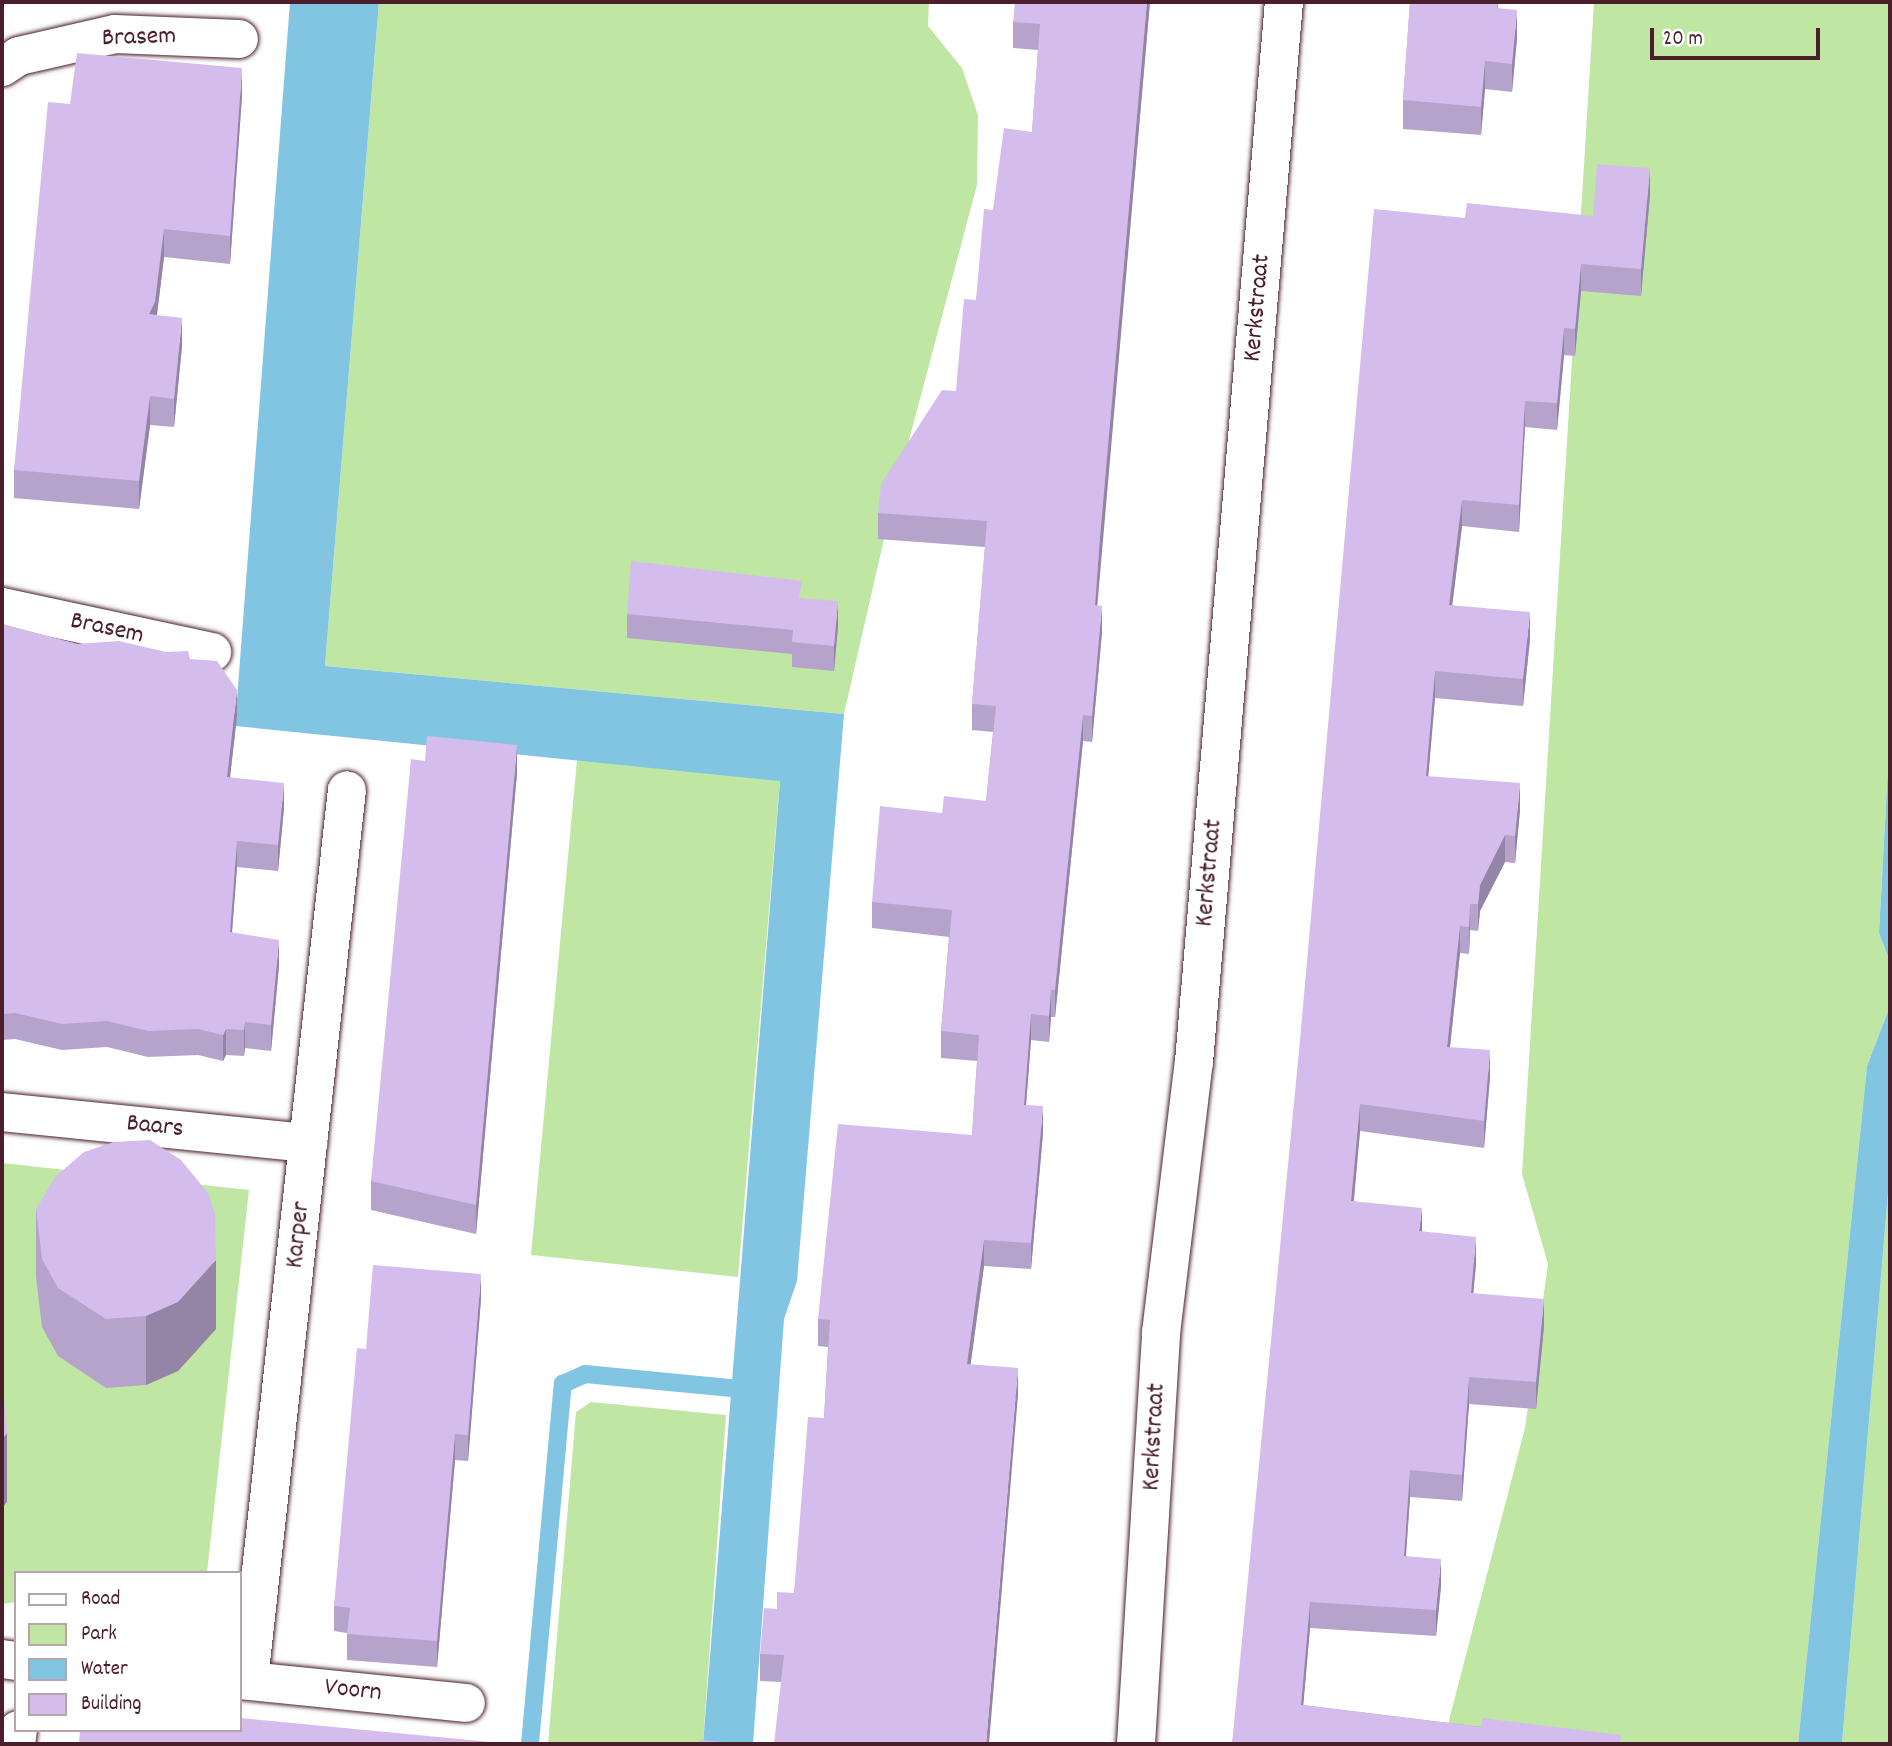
<!DOCTYPE html>
<style>
body{margin:0}
#map{position:relative;width:1892px;height:1746px;overflow:hidden;background:#fff;font-family:Dekko,sans-serif}
div>[style]{position:absolute}
[style*='--x']{left:calc(var(--x)*1px);top:calc(var(--y)*1px);width:calc(var(--w)*1px);rotate:calc(var(--a)*1deg)}
.green>*{inset:0;background:#bfe7a3}
.water>*{inset:0;background:#82c5e3}
.stream>*{height:18px;margin:-9px;padding:0 9px;transform-origin:9px;border-radius:9px;background:#82c5e3}
.roads{filter:drop-shadow(0 0 2px #4a1f2b) drop-shadow(0 0 2px #4a1f2b)}
.minor>*{height:38px;margin:-19px;padding:0 19px;transform-origin:19px;border-radius:19px;background:#fff}
.wall>*{inset:0;background:#b6a3cc}
.shaded-wall>*{inset:0;background:#9484a6}
.building>*{inset:0;background:#d4bded}
span{translate:-50% -50%;white-space:nowrap;text-align:center;line-height:1.15;-webkit-text-stroke:7px #fff;paint-order:stroke}
.street-label{font-size:26px;color:#4a1f2b}
.frame{position:absolute;inset:0;border:4px solid #4a1f2b;pointer-events:none}
.legend{position:absolute;left:14px;top:1571px;width:228px;height:161px;box-sizing:border-box;background:#fff;border:2px solid #b7a5aa;margin:0;padding:9px 12px;list-style:none;font-size:21px;color:#4a1f2b}
.legend li{display:flex;align-items:center;gap:14px;height:35px}
.legend b{width:35px;border:2px solid #b7a5aa}
.scale{position:absolute;left:1650px;top:28px;width:170px;height:32px;box-sizing:border-box;border:4px solid #4a1f2b;border-top:0;padding-left:9px;font-size:21px;line-height:24px;white-space:nowrap;color:#4a1f2b;-webkit-text-stroke:5px #fff;paint-order:stroke}
</style>
<div id="map">
<div class="green">
<div style="clip-path:polygon(379px 2px,929px 2px,928px 26px,962px 68px,978px 115px,977px 185px,892px 504px,844px 714px,325px 666px)"></div>
<div style="clip-path:polygon(1594px 2px,1890px 2px,1890px 731px,1879px 933px,1890px 962px,1890px 1006px,1867px 1066px,1798px 1744px,1605px 1744px,1447px 1728px,1525px 1428px,1548px 1264px,1522px 1174px)"></div>
<div style="clip-path:polygon(577px 760px,780px 780px,738px 1277px,531px 1255px)"></div>
<div style="clip-path:polygon(2px 1163px,249px 1190px,207px 1573px,16px 1573px,16px 1602px,2px 1604px)"></div>
<div style="clip-path:polygon(1890px 1169px,1890px 1744px,1842px 1744px)"></div>
<div style="clip-path:polygon(591px 1402px,726px 1415px,703px 1744px,548px 1744px,576px 1412px)"></div>
</div>
<div class="water">
<div style="clip-path:polygon(290px 2px,379px 2px,325px 666px,844px 714px,797px 1281px,784px 1319px,753px 1744px,703px 1744px,780px 781px,235px 726px)"></div>
<div style="clip-path:polygon(1890px 731px,1890px 962px,1879px 933px)"></div>
<div style="clip-path:polygon(1890px 1006px,1890px 1169px,1842px 1744px,1798px 1744px,1867px 1066px)"></div>
</div>
<div class="stream">
<div style="--x:530;--y:1744;--w:362;--a:-84.8"></div>
<div style="--x:563;--y:1384;--w:24;--a:-24"></div>
<div style="--x:585;--y:1374;--w:166;--a:5.5"></div>
</div>
<div class="roads">
<div class="minor">
<div style="--x:2;--y:67;--w:20;--a:-33"></div>
<div style="--x:19;--y:56;--w:98;--a:-12.9"></div>
<div style="--x:115;--y:34;--w:124;--a:2.3"></div>
<div style="--x:2;--y:607;--w:215;--a:12.1"></div>
<div style="--x:2;--y:1112;--w:308;--a:5.8"></div>
<div style="--x:2;--y:1659;--w:14;--a:8"></div>
<div style="--x:240;--y:1680;--w:227;--a:5.8"></div>
<div style="--x:249;--y:1680;--w:895;--a:-83.72"></div>
<div style="--x:16;--y:1744;--w:14;--a:-82"></div>
<div style="--x:1136;--y:1744;--w:412;--a:-86.5"></div>
<div style="--x:1161;--y:1333;--w:273;--a:-83.1"></div>
<div style="--x:1194;--y:1062;--w:1064;--a:-85.15"></div>
</div>
</div>
<div class="wall">
<div style="clip-path:polygon(1150px 2px,1100px 564px,1097px 605px,1102px 632px,1092px 742px,1083px 741px,1055px 1017px,1051px 1017px,1049px 1042px,1031px 1040px,1026px 1105px,1043px 1133px,1031px 1269px,984px 1266px,970px 1365px,1018px 1395px,781px 1682px,760px 1681px,760px 1654px,777px 1609px,794px 1593px,824px 1418px,828px 1347px,818px 1346px,818px 1319px,972px 1135px,977px 1061px,941px 1058px,941px 1031px,949px 937px,872px 928px,872px 902px,942px 813px,986px 801px,993px 732px,972px 730px,972px 704px,985px 547px,878px 539px,878px 513px,956px 391px,976px 300px,993px 210px,1032px 132px,1038px 50px,1013px 48px,1013px 22px)"></div>
<div style="clip-path:polygon(1410px 2px,1498px 2px,1498px 8px,1517px 38px,1512px 92px,1485px 89px,1481px 135px,1403px 129px,1403px 100px)"></div>
<div style="clip-path:polygon(242px 96px,230px 264px,164px 257px,157px 315px,182px 346px,174px 427px,150px 425px,139px 509px,14px 498px,14px 470px,70px 104px)"></div>
<div style="clip-path:polygon(1650px 195px,1641px 296px,1581px 291px,1575px 356px,1564px 355px,1557px 430px,1525px 427px,1519px 532px,1462px 526px,1452px 605px,1530px 639px,1523px 706px,1435px 698px,1428px 776px,1520px 810px,1515px 863px,1505px 862px,1480px 911px,1478px 931px,1470px 930px,1469px 954px,1460px 953px,1450px 1048px,1490px 1077px,1484px 1148px,1360px 1131px,1354px 1201px,1422px 1231px,1476px 1264px,1473px 1293px,1544px 1326px,1536px 1409px,1469px 1404px,1462px 1501px,1410px 1497px,1406px 1556px,1441px 1586px,1436px 1636px,1310px 1628px,1303px 1705px,1621px 1744px,1232px 1744px,1465px 218px,1593px 216px)"></div>
<div style="clip-path:polygon(802px 598px,838px 626px,834px 671px,792px 667px,792px 654px,627px 638px,627px 614px)"></div>
<div style="clip-path:polygon(2px 624px,77px 644px,190px 659px,237px 716px,230px 777px,284px 808px,278px 871px,237px 867px,232px 932px,279px 966px,271px 1051px,245px 1048px,244px 1056px,226px 1055px,223px 1061px,198px 1055px,148px 1057px,107px 1047px,62px 1050px,15px 1039px,2px 1040px)"></div>
<div style="clip-path:polygon(517px 773px,476px 1234px,371px 1210px,371px 1181px)"></div>
<div style="clip-path:polygon(36px 1209px,216px 1329px,178px 1371px,146px 1385px,106px 1388px,58px 1356px,42px 1327px,36px 1277px)"></div>
<div style="clip-path:polygon(481px 1299px,468px 1461px,455px 1460px,437px 1667px,347px 1660px,347px 1633px,334px 1631px,334px 1606px,366px 1349px)"></div>
</div>
<div class="shaded-wall">
<div style="clip-path:polygon(1147px 2px,1150px 2px,1095px 632px,1095px 605px,1100px 537px)"></div>
<div style="clip-path:polygon(1517px 10px,1517px 38px,1512px 92px,1512px 64px)"></div>
<div style="clip-path:polygon(1485px 61px,1485px 89px,1481px 135px,1481px 107px)"></div>
<div style="clip-path:polygon(242px 68px,242px 96px,230px 264px,230px 236px)"></div>
<div style="clip-path:polygon(1650px 168px,1650px 195px,1641px 296px,1641px 269px)"></div>
<div style="clip-path:polygon(164px 229px,164px 257px,155px 330px,149px 314px)"></div>
<div style="clip-path:polygon(1581px 264px,1581px 291px,1575px 356px,1575px 329px)"></div>
<div style="clip-path:polygon(182px 318px,182px 346px,174px 427px,174px 399px)"></div>
<div style="clip-path:polygon(1564px 328px,1564px 355px,1557px 430px,1557px 403px)"></div>
<div style="clip-path:polygon(150px 396px,150px 425px,139px 509px,139px 481px)"></div>
<div style="clip-path:polygon(1525px 401px,1525px 427px,1519px 532px,1519px 505px)"></div>
<div style="clip-path:polygon(1462px 500px,1462px 526px,1449px 632px,1449px 605px)"></div>
<div style="clip-path:polygon(838px 601px,838px 626px,834px 671px,834px 646px)"></div>
<div style="clip-path:polygon(1102px 606px,1102px 632px,1092px 742px,1092px 716px)"></div>
<div style="clip-path:polygon(1530px 612px,1530px 639px,1523px 706px,1523px 679px)"></div>
<div style="clip-path:polygon(1435px 671px,1435px 698px,1426px 803px,1426px 776px)"></div>
<div style="clip-path:polygon(237px 690px,237px 716px,227px 803px,227px 777px)"></div>
<div style="clip-path:polygon(1083px 715px,1083px 741px,1055px 1017px,1055px 990px)"></div>
<div style="clip-path:polygon(517px 745px,517px 773px,476px 1234px,476px 1205px)"></div>
<div style="clip-path:polygon(284px 783px,284px 808px,278px 871px,278px 845px)"></div>
<div style="clip-path:polygon(1520px 783px,1520px 810px,1515px 863px,1515px 836px)"></div>
<div style="clip-path:polygon(1505px 835px,1505px 862px,1480px 911px,1478px 931px,1478px 904px,1480px 885px)"></div>
<div style="clip-path:polygon(237px 841px,237px 867px,230px 958px,230px 932px)"></div>
<div style="clip-path:polygon(1470px 904px,1470px 930px,1469px 954px,1469px 927px)"></div>
<div style="clip-path:polygon(1460px 926px,1460px 953px,1447px 1074px,1447px 1047px)"></div>
<div style="clip-path:polygon(279px 940px,279px 966px,271px 1051px,271px 1025px)"></div>
<div style="clip-path:polygon(1051px 990px,1051px 1017px,1049px 1042px,1049px 1016px)"></div>
<div style="clip-path:polygon(1031px 1014px,1031px 1040px,1024px 1131px,1024px 1105px)"></div>
<div style="clip-path:polygon(245px 1022px,245px 1048px,244px 1056px,244px 1030px)"></div>
<div style="clip-path:polygon(226px 1029px,226px 1055px,223px 1061px,223px 1035px)"></div>
<div style="clip-path:polygon(1490px 1050px,1490px 1077px,1484px 1148px,1484px 1121px)"></div>
<div style="clip-path:polygon(1360px 1104px,1360px 1131px,1351px 1228px,1351px 1201px)"></div>
<div style="clip-path:polygon(1043px 1106px,1043px 1133px,1031px 1269px,1031px 1243px)"></div>
<div style="clip-path:polygon(1422px 1208px,1422px 1235px,1419px 1231px)"></div>
<div style="clip-path:polygon(1476px 1237px,1476px 1264px,1471px 1319px,1471px 1293px)"></div>
<div style="clip-path:polygon(984px 1240px,984px 1266px,967px 1391px,967px 1364px)"></div>
<div style="clip-path:polygon(216px 1260px,216px 1329px,178px 1371px,146px 1385px,146px 1316px)"></div>
<div style="clip-path:polygon(481px 1274px,481px 1299px,468px 1461px,468px 1435px)"></div>
<div style="clip-path:polygon(1544px 1299px,1544px 1326px,1536px 1409px,1536px 1382px)"></div>
<div style="clip-path:polygon(1018px 1368px,1018px 1395px,989px 1744px,986px 1744px)"></div>
<div style="clip-path:polygon(1469px 1377px,1469px 1404px,1462px 1501px,1462px 1475px)"></div>
<div style="clip-path:polygon(7px 1433px,7px 1502px,2px 1508px,2px 1439px)"></div>
<div style="clip-path:polygon(455px 1434px,455px 1460px,437px 1667px,437px 1641px)"></div>
<div style="clip-path:polygon(1410px 1470px,1410px 1497px,1404px 1582px,1404px 1556px)"></div>
<div style="clip-path:polygon(1441px 1559px,1441px 1586px,1436px 1636px,1436px 1610px)"></div>
<div style="clip-path:polygon(1310px 1602px,1310px 1628px,1301px 1732px,1301px 1705px)"></div>
</div>
<div class="building">
<div style="clip-path:polygon(1015px 2px,1147px 2px,1100px 537px,1095px 605px,1102px 606px,1092px 716px,1083px 715px,1055px 990px,1051px 990px,1049px 1016px,1031px 1014px,1024px 1105px,1043px 1106px,1031px 1243px,984px 1240px,967px 1364px,1018px 1368px,986px 1744px,774px 1744px,784px 1655px,760px 1654px,764px 1608px,777px 1609px,777px 1592px,794px 1593px,808px 1417px,824px 1418px,830px 1320px,818px 1319px,838px 1124px,972px 1135px,979px 1035px,941px 1031px,952px 910px,872px 902px,880px 806px,942px 813px,944px 796px,986px 801px,996px 706px,972px 704px,987px 521px,878px 513px,881px 484px,942px 390px,956px 391px,964px 299px,976px 300px,984px 209px,993px 210px,1004px 128px,1032px 132px,1040px 24px,1013px 22px)"></div>
<div style="clip-path:polygon(1410px 2px,1497px 2px,1497px 8px,1517px 10px,1512px 64px,1485px 61px,1481px 107px,1403px 100px)"></div>
<div style="clip-path:polygon(77px 53px,242px 68px,230px 236px,164px 229px,155px 302px,149px 314px,182px 318px,174px 399px,150px 396px,139px 481px,14px 470px,48px 102px,70px 104px)"></div>
<div style="clip-path:polygon(1597px 164px,1650px 168px,1641px 269px,1581px 264px,1575px 329px,1564px 328px,1557px 403px,1525px 401px,1519px 505px,1462px 500px,1449px 605px,1530px 612px,1523px 679px,1435px 671px,1426px 776px,1520px 783px,1515px 836px,1505px 835px,1480px 885px,1478px 904px,1470px 904px,1469px 927px,1460px 926px,1447px 1047px,1490px 1050px,1484px 1121px,1360px 1104px,1351px 1201px,1422px 1208px,1419px 1231px,1476px 1237px,1471px 1293px,1544px 1299px,1536px 1382px,1469px 1377px,1462px 1475px,1410px 1470px,1404px 1556px,1441px 1559px,1436px 1610px,1310px 1602px,1301px 1705px,1481px 1727px,1482px 1718px,1621px 1735px,1620px 1744px,1232px 1744px,1299px 1051px,1374px 209px,1465px 218px,1467px 203px,1593px 216px)"></div>
<div style="clip-path:polygon(631px 561px,802px 581px,799px 598px,838px 601px,834px 646px,792px 642px,793px 630px,627px 614px)"></div>
<div style="clip-path:polygon(2px 624px,77px 644px,119px 641px,166px 652px,188px 651px,190px 659px,217px 661px,237px 690px,227px 777px,284px 783px,278px 845px,237px 841px,230px 932px,279px 940px,271px 1025px,245px 1022px,244px 1030px,226px 1029px,223px 1035px,198px 1029px,148px 1031px,107px 1021px,62px 1024px,15px 1013px,2px 1014px)"></div>
<div style="clip-path:polygon(427px 736px,517px 745px,476px 1205px,371px 1181px,411px 759px,425px 761px)"></div>
<div style="clip-path:polygon(150px 1140px,181px 1160px,208px 1193px,215px 1214px,216px 1260px,178px 1302px,146px 1316px,106px 1319px,58px 1288px,42px 1259px,36px 1209px,55px 1177px,84px 1152px,114px 1142px)"></div>
<div style="clip-path:polygon(373px 1265px,481px 1274px,468px 1435px,455px 1434px,437px 1641px,347px 1634px,350px 1608px,334px 1606px,357px 1348px,366px 1349px)"></div>
<div style="clip-path:polygon(2px 1375px,7px 1433px,2px 1439px)"></div>
<div style="clip-path:polygon(240px 1718px,501px 1743px,501px 1744px,79px 1744px,80px 1730px,240px 1730px)"></div>
<div style="clip-path:polygon(699px 1740px,746px 1744px,699px 1744px)"></div>
</div>
<div class="street-label">
<span style="left:139px;top:38px;rotate:-2deg">Brasem</span>
<span style="left:1258px;top:308px;rotate:-85deg">Kerkstraat</span>
<span style="left:107px;top:629px;rotate:12deg">Brasem</span>
<span style="left:1210px;top:873px;rotate:-85deg">Kerkstraat</span>
<span style="left:155px;top:1127px;rotate:6deg">Baars</span>
<span style="left:299px;top:1235px;rotate:-84deg">Karper</span>
<span style="left:1155px;top:1437px;rotate:-87deg">Kerkstraat</span>
<span style="left:353px;top:1691px;rotate:6deg">Voorn</span>
</div>
<div class="frame"></div>
<ul class="legend">
<li><b style="height:9px;background:#fff"></b>Road</li>
<li><b style="height:19px;background:#bfe7a3"></b>Park</li>
<li><b style="height:19px;background:#82c5e3"></b>Water</li>
<li><b style="height:19px;background:#d4bded"></b>Building</li>
</ul>
<div class="scale">20 m</div>
</div>
